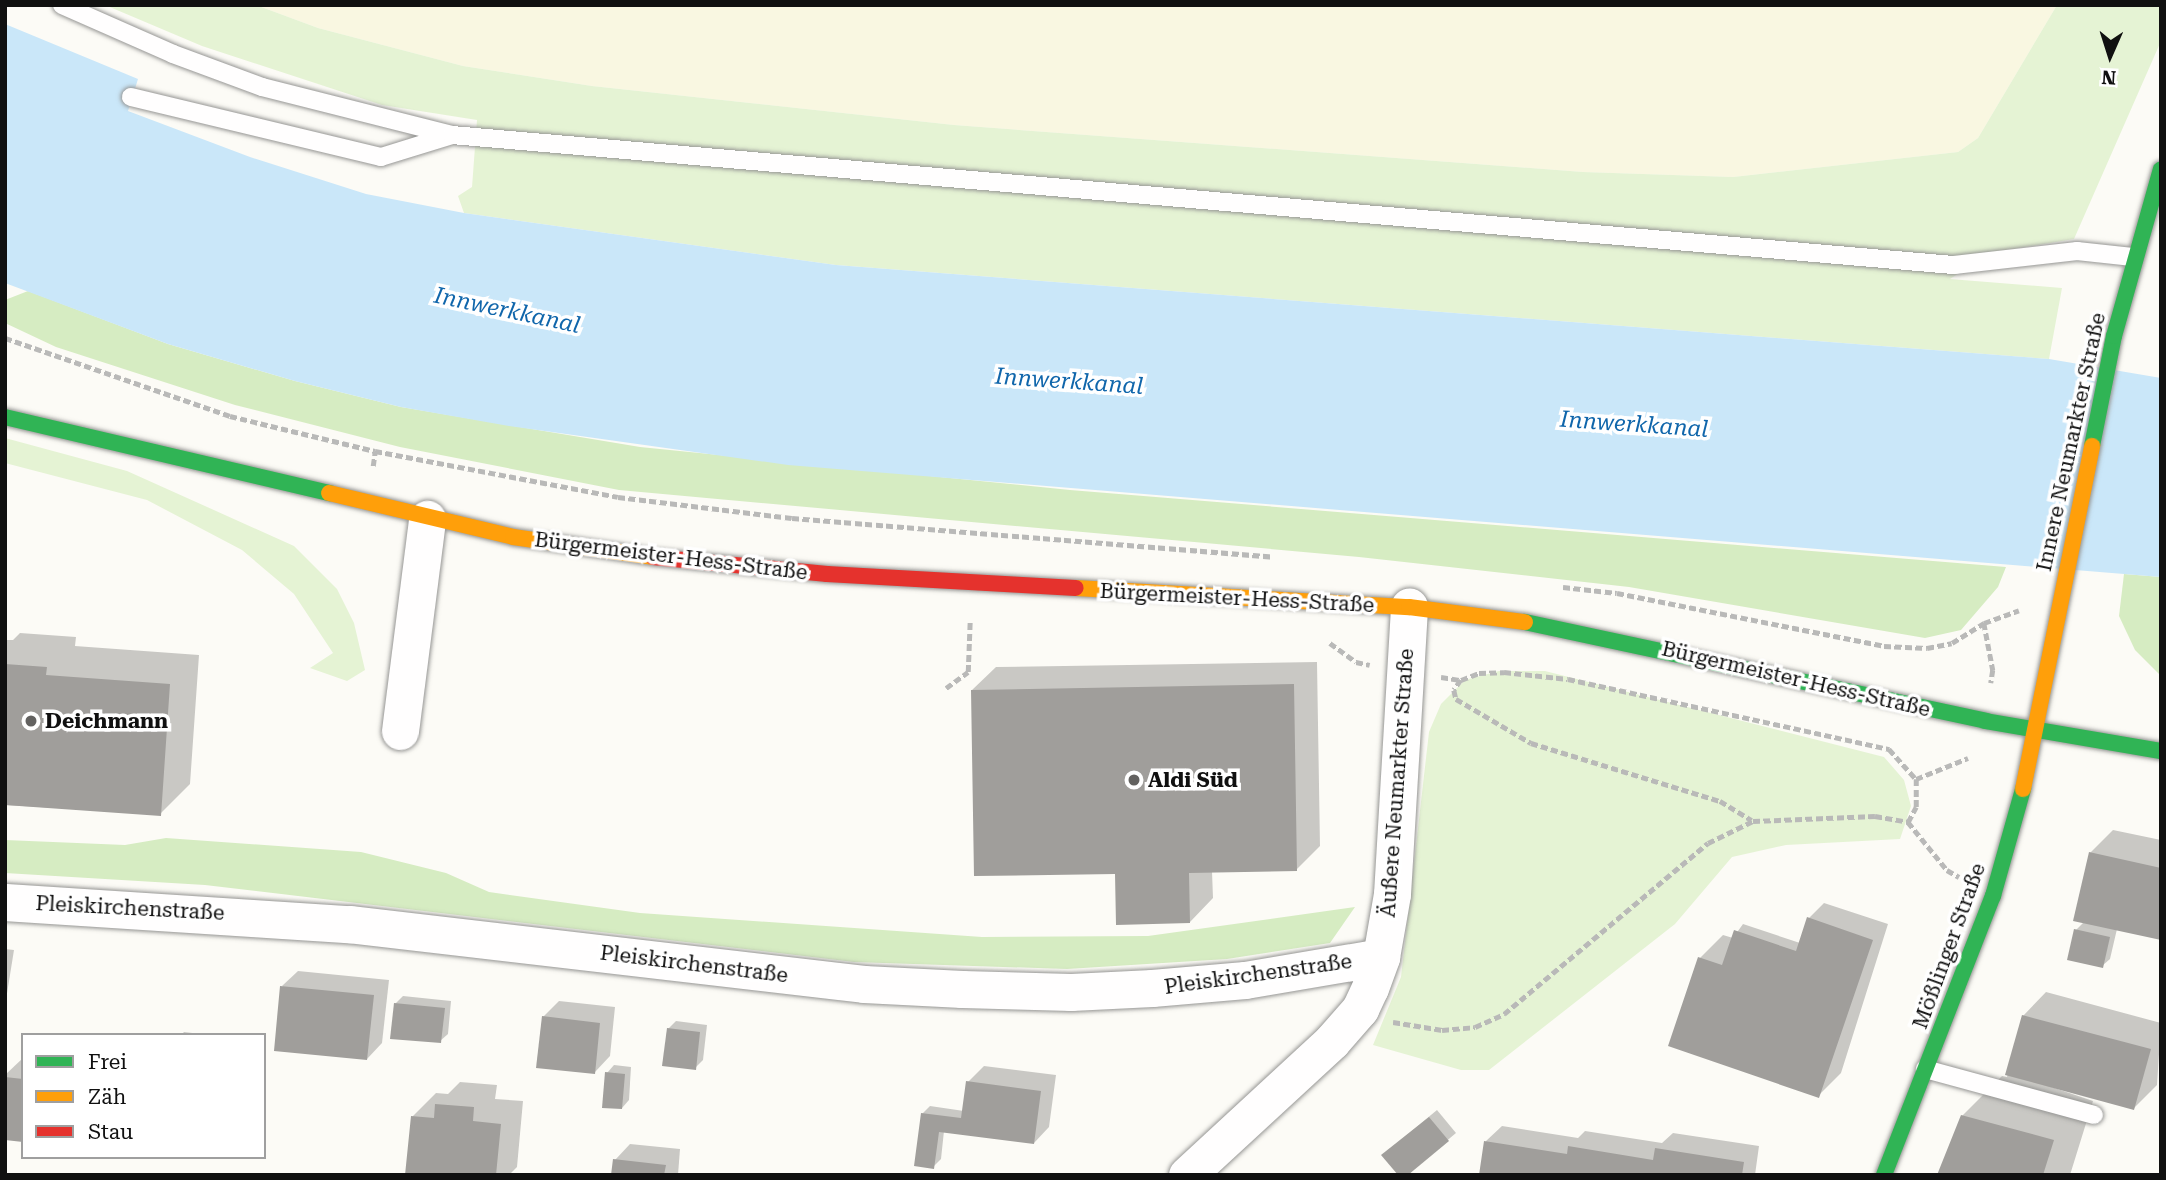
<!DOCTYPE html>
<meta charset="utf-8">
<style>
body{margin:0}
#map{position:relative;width:2166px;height:1180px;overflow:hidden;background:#fcfbf6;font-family:"Roboto Serif",serif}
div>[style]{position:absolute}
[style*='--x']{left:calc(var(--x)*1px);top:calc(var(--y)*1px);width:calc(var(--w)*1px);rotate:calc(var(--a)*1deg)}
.farmland>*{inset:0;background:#f9f7e1}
.green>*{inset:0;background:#e5f3d4}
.forest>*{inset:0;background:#d6ecc2}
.water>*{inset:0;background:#cae7f9}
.shadow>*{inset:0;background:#0003}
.building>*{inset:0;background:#a09e9b}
.path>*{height:4.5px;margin-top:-2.25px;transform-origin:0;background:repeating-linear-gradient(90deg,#b9b9b8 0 7px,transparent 0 10.5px)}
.roads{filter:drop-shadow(0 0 2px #969694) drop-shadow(0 0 2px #969694)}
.lane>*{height:18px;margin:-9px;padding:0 9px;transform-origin:9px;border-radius:9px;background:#fffefe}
.street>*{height:37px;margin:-18.5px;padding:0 18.5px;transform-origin:18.5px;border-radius:18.5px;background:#fffefe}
.fast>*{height:16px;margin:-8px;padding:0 8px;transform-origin:8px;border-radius:8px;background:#30b455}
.slow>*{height:16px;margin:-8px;padding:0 8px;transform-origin:8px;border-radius:8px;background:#ff9f0a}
.jam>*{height:16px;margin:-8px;padding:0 8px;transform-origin:8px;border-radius:8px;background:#e5322d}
.dots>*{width:19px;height:19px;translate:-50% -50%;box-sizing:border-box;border:4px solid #fff;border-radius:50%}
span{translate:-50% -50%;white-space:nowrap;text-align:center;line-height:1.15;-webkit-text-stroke:7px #fff;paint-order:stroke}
.street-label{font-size:21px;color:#101010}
.poi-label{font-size:21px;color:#101010;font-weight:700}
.left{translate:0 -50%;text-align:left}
.water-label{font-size:23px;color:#1066ab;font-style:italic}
.frame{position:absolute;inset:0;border:7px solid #101010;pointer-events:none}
.legend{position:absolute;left:21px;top:1033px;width:245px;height:126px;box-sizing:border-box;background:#fff;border:2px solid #9f9f9f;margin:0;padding:9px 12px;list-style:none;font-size:21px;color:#101010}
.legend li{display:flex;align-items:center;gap:14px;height:35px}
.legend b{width:35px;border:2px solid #9f9f9f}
.north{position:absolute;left:2075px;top:21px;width:70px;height:70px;-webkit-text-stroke:5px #fff;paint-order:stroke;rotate:183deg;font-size:19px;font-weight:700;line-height:28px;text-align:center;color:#101010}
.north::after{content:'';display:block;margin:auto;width:24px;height:32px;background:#101010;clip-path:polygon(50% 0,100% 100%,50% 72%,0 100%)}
</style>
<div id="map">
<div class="farmland">
<div style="clip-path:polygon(256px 5px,2057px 5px,1978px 138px,1958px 152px,1733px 177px,1583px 172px,954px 125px,592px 86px,463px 66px,318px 28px)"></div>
</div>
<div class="green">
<div style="clip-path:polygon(105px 5px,256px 5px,318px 28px,463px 66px,592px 86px,954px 125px,1583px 172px,1733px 177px,1958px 152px,1978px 138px,2057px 5px,2161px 5px,2161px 41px,2074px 239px,1989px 253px,1950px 279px,2062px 288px,2049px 359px,836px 265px,464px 213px,458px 196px,472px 187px,477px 120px,382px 105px,202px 46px)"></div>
<div style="clip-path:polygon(5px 438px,127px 471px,294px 546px,337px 589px,354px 623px,365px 670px,347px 681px,310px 668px,333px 653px,294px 594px,242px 550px,147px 500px,5px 463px)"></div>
<div style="clip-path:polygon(1499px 671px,1545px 671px,1884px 757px,1904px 780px,1911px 806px,1900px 839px,1786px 845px,1732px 857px,1675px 924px,1489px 1070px,1461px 1070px,1373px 1045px,1401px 977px,1429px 732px,1441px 704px,1465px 680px)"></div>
</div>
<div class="forest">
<div style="clip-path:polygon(28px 291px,168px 344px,295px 381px,401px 407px,640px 447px,1070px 490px,2006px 567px,1998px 587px,1961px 630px,1925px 638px,1629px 587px,1359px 557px,619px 490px,400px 447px,235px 405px,56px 347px,5px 323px,5px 300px)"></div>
<div style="clip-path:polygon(2124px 574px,2161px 577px,2161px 676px,2135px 650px,2119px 616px)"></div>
<div style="clip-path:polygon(166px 838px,361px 852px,446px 873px,489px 892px,640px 913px,982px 937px,1148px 936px,1355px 907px,1330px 943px,1227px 959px,1067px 969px,854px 962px,205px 885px,5px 873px,5px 840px,125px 845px)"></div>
</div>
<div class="water">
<div style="clip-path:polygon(5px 24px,138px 79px,128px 111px,250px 157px,366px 194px,464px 213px,836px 265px,2049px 359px,2161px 378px,2161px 577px,788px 465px,509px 426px,401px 407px,295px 381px,168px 344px,5px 283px)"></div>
</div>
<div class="shadow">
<div style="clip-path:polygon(20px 633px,76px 637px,75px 646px,199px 655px,190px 784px,160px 814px,5px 805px,5px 640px,13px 640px)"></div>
<div style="clip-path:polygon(1317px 662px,1320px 846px,1297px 869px,1212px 871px,1213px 898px,1190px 922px,1117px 872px,972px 690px,996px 667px)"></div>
<div style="clip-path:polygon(2113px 830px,2161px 840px,2161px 938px,2117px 929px,2110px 959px,2102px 966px,2076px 930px,2084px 922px,2090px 853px)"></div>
<div style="clip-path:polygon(1824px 903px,1888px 924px,1841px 1073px,1818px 1096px,1700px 958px,1723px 935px,1733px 938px,1743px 924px,1800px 943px,1809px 918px)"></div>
<div style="clip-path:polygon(5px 949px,14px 950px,5px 1006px)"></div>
<div style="clip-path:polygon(298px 971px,389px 980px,382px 1043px,367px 1059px,282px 986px)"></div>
<div style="clip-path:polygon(2046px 992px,2161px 1023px,2157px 1085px,2134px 1108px,2037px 1082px,2093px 1101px,2070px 1175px,1938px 1175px,1962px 1116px,2002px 1076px,2007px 1077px,2023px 1016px)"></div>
<div style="clip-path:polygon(403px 996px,451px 1001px,448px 1034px,440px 1041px,395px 1004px)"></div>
<div style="clip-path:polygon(559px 1001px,615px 1007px,610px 1056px,595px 1072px,543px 1017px)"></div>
<div style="clip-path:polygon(676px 1021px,707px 1025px,703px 1060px,695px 1068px,668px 1029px)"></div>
<div style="clip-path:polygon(184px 1032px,209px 1035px,181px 1035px)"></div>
<div style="clip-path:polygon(23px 1058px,23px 1140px,5px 1139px,5px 1075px)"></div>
<div style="clip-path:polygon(614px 1065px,631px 1067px,629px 1100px,622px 1108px,607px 1073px)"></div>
<div style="clip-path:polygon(984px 1066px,1056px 1075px,1049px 1127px,1034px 1143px,944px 1131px,941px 1159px,933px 1167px,922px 1114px,930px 1106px,964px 1111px,968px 1082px)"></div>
<div style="clip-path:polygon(460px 1082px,497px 1085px,495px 1099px,523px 1101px,517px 1167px,509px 1175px,407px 1175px,413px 1116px,436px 1093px,448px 1094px)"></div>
<div style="clip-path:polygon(1437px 1110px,1456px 1133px,1406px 1175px,1391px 1148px)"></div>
<div style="clip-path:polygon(1502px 1126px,1578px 1138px,1585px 1131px,1662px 1143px,1673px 1133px,1759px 1146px,1755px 1175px,1481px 1175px,1486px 1141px)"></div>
<div style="clip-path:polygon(630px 1144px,680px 1149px,678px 1175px,613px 1175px,615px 1160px)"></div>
</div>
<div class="building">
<div style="clip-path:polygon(5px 664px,47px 667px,46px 675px,170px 684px,161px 816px,5px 805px)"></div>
<div style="clip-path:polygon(1294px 684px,1297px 871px,1189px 873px,1190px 923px,1116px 925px,1115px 874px,974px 876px,971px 690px)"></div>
<div style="clip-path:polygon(2089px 852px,2161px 868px,2161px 940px,2073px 921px)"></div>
<div style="clip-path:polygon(1807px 917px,1873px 940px,1819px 1098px,1668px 1046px,1698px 957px,1722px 965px,1734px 930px,1796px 951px)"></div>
<div style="clip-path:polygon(2074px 929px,2110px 937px,2103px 968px,2067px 960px)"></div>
<div style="clip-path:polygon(280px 986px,374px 995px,367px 1060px,274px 1051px)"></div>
<div style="clip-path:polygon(394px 1003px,445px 1008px,441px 1043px,390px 1039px)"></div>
<div style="clip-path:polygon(2022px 1015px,2151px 1049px,2134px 1110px,2005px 1075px)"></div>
<div style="clip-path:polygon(542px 1016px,600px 1023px,595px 1074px,536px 1068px)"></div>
<div style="clip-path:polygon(667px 1028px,700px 1032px,696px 1070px,662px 1066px)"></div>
<div style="clip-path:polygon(605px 1072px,625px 1074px,622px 1109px,602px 1108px)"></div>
<div style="clip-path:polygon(5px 1077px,23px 1079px,23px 1142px,5px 1140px)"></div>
<div style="clip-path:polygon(966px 1081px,1041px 1091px,1034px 1144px,939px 1132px,934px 1169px,914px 1166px,921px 1113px,961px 1118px)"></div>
<div style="clip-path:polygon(435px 1104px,474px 1107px,473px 1121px,501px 1124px,496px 1175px,405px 1175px,411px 1116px,434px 1118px)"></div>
<div style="clip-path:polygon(1961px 1115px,2054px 1140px,2043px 1175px,1937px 1175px)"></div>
<div style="clip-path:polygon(1429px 1117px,1449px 1141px,1408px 1175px,1398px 1175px,1381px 1155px)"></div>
<div style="clip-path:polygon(1484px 1141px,1567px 1154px,1568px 1146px,1653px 1160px,1655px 1148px,1744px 1162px,1742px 1175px,1479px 1175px)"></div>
<div style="clip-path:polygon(613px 1159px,666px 1165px,664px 1175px,611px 1175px)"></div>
</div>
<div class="path">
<div style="--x:5;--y:338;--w:238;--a:19.1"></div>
<div style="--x:230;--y:416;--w:149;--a:13.6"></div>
<div style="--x:373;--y:466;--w:15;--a:-82"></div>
<div style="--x:375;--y:451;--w:247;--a:10.7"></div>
<div style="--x:618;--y:497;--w:175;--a:6.9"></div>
<div style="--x:792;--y:518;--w:482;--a:4.6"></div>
<div style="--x:1563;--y:587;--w:54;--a:6.3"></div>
<div style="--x:1617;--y:593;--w:272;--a:11.2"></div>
<div style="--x:1884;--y:646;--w:43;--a:2.7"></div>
<div style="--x:1927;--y:648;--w:25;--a:-11"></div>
<div style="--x:1952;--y:643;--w:38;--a:-32"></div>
<div style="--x:1984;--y:623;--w:37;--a:-20"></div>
<div style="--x:1984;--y:623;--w:48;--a:79.2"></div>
<div style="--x:1993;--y:670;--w:13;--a:99"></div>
<div style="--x:1330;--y:643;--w:32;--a:36"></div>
<div style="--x:1356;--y:662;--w:14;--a:12"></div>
<div style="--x:1441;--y:677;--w:20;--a:9"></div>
<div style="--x:1461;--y:680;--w:19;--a:-21"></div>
<div style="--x:1479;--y:673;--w:25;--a:-2"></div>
<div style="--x:1504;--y:672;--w:64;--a:6.2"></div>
<div style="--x:1568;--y:679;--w:329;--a:12.3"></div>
<div style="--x:1889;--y:749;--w:40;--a:48"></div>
<div style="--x:1916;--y:779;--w:56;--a:-22"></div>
<div style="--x:1461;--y:680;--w:12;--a:125"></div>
<div style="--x:1454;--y:690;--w:9;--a:77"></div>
<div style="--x:1456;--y:699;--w:87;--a:30.4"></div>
<div style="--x:1531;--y:743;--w:198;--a:17.1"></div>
<div style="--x:1720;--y:801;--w:37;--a:31"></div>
<div style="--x:946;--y:688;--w:27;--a:-36"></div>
<div style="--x:968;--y:672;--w:52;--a:-87.8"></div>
<div style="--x:1908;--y:822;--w:17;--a:-62"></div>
<div style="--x:1916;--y:807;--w:28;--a:-90"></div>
<div style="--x:1393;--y:1022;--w:50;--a:9.3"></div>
<div style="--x:1442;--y:1030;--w:33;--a:-5"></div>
<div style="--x:1475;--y:1027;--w:32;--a:-24"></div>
<div style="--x:1504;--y:1014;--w:266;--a:-40"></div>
<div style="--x:1708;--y:843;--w:50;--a:-26.1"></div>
<div style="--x:1753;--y:821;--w:122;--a:-2.3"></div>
<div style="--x:1875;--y:816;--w:34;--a:10"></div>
<div style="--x:1908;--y:822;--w:62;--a:50.9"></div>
<div style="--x:1947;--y:870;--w:14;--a:30"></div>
</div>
<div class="roads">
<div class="lane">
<div style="--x:62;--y:5;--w:121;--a:23.8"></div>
<div style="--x:173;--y:54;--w:95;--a:20.3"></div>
<div style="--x:262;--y:87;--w:196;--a:14.2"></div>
<div style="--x:131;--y:97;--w:257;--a:13.5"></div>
<div style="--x:381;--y:157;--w:74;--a:-17.2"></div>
<div style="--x:452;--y:135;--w:1508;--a:4.95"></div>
<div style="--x:1954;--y:265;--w:124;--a:-6.5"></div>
<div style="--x:2077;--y:251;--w:56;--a:6.1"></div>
<div style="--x:1925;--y:1069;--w:175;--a:15.2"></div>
</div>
<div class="street">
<div style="--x:400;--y:731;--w:214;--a:-82.7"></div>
<div style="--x:5;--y:902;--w:345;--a:3.7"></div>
<div style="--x:349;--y:924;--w:518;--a:6.65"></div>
<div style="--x:864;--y:984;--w:98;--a:2.9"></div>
<div style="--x:962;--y:989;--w:109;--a:1.6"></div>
<div style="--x:1071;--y:992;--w:81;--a:-2.8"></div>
<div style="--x:1152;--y:988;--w:93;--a:-4.9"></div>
<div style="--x:1245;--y:980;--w:138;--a:-9.6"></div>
<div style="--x:1187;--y:1175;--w:197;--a:-42.7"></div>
<div style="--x:1332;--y:1041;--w:43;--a:-48.8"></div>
<div style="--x:1360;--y:1009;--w:23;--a:-65"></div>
<div style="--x:1370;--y:988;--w:33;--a:-70"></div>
<div style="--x:1381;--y:957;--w:64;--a:-80.1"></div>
<div style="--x:1392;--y:894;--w:288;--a:-86.6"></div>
</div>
<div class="fast">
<div style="--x:5;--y:417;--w:333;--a:13.2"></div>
<div style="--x:2092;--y:446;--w:112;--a:-78.7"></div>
<div style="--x:2114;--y:336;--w:173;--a:-74.3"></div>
<div style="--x:1525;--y:622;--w:471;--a:12.1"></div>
<div style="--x:1985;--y:721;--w:179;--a:9.7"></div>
<div style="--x:1884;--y:1175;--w:300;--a:-68.7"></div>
<div style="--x:1993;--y:896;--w:111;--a:-74.3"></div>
</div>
<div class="slow">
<div style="--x:329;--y:493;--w:189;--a:13.4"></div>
<div style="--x:513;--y:537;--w:141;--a:8.1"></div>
<div style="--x:1076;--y:588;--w:334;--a:3.3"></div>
<div style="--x:1409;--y:607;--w:117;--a:7.4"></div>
<div style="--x:2023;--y:789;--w:350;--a:-78.6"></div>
</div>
<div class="jam">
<div style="--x:653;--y:557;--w:175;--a:5.6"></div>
<div style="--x:827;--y:574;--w:249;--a:3.2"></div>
</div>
</div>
<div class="dots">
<div style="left:31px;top:721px;background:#636260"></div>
<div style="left:1134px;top:780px;background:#636260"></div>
</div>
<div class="street-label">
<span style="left:2071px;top:442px;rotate:-78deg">Innere Neumarkter Straße</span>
<span style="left:671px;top:556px;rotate:7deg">Bürgermeister-Hess-Straße</span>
<span style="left:1237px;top:598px;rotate:3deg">Bürgermeister-Hess-Straße</span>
<span style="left:1796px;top:679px;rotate:13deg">Bürgermeister-Hess-Straße</span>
<span style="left:1397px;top:783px;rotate:-86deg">Äußere Neumarkter Straße</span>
<span style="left:130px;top:908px;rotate:3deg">Pleiskirchenstraße</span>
<span style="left:1949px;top:946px;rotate:-70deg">Mößlinger Straße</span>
<span style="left:694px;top:964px;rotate:7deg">Pleiskirchenstraße</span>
<span style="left:1258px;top:974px;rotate:-8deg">Pleiskirchenstraße</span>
</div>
<div class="poi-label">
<span class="left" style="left:45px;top:721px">Deichmann</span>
<span class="left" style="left:1148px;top:780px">Aldi Süd</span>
</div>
<div class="water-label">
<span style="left:507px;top:311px;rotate:12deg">Innwerkkanal</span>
<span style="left:1069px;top:382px;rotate:4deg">Innwerkkanal</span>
<span style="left:1634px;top:425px;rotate:4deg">Innwerkkanal</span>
</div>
<div class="frame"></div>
<ul class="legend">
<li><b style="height:9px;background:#30b455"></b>Frei</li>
<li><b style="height:9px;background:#ff9f0a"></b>Zäh</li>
<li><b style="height:9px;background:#e5322d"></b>Stau</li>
</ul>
<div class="north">N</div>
</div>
